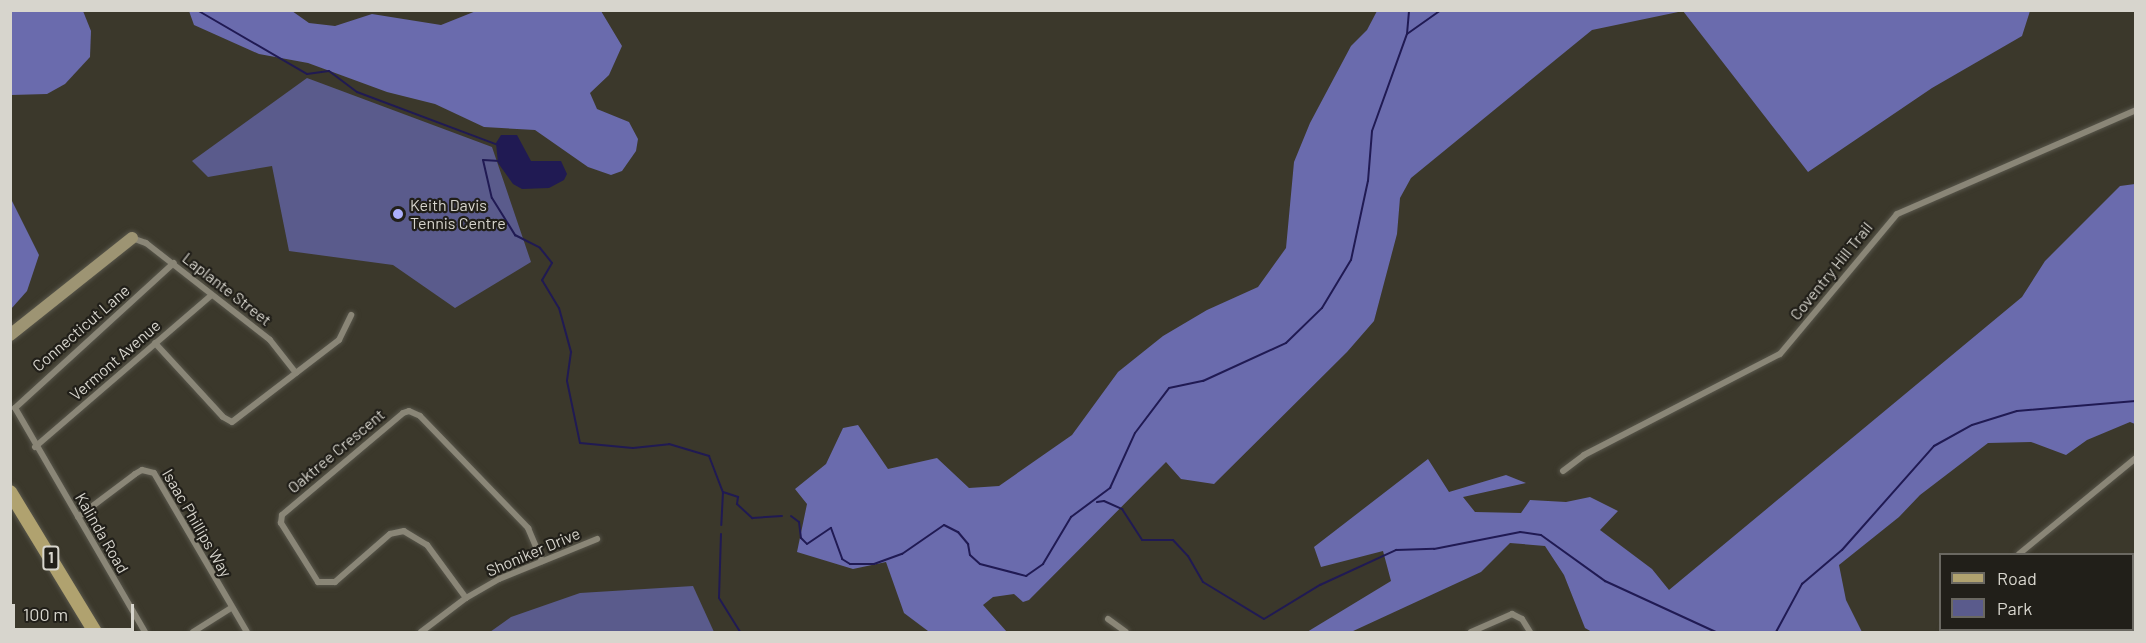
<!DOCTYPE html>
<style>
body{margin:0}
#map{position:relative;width:2146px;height:643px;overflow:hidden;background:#3b382b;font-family:Barlow,sans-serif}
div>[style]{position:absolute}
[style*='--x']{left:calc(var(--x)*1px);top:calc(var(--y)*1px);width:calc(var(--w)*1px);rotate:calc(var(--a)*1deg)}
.green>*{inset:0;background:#5a5b8c}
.forest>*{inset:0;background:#6a6bad}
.water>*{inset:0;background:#201a53}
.stream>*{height:2px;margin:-1px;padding:0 1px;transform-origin:1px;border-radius:1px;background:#201a53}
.roads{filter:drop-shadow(0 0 2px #58564b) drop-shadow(0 0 2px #58564b)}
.street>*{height:6px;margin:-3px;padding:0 3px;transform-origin:3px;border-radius:3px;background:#8a8677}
.secondary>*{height:12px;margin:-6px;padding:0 6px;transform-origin:6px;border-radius:6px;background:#9d9473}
.primary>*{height:14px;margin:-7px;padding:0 7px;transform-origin:7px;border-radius:7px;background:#b0a26f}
.dots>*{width:16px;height:16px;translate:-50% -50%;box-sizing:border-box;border:3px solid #211f19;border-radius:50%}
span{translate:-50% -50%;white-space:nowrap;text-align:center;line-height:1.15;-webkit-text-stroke:4.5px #211f19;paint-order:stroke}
.shield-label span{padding:2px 4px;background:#211f19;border:2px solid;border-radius:4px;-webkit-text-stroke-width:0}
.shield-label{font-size:15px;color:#d7d5cd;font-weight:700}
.poi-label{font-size:16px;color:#d7d5cd}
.left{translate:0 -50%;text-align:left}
.street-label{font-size:16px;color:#d7d5cd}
.frame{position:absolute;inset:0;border:12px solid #d7d5cd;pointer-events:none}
.legend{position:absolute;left:1939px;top:553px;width:195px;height:78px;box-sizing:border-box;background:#211f19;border:2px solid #6a6861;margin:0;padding:8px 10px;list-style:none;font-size:18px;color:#d7d5cd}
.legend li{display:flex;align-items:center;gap:12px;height:30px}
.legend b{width:30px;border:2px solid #6a6861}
.scale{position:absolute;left:12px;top:604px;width:122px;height:27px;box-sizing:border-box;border:3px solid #d7d5cd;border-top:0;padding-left:8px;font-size:18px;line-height:21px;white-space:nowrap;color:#d7d5cd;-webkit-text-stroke:4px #211f19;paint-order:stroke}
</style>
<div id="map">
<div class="green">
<div style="clip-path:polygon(307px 78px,492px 147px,531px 262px,455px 308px,393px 265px,289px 251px,272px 166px,208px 177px,192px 161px)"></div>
<div style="clip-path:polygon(693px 586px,714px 632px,490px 632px,511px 617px,580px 593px)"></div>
</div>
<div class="forest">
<div style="clip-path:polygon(10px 11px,83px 11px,91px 31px,90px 57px,65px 84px,47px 94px,11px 95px)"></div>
<div style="clip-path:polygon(189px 11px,292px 11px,309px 23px,335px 26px,372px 14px,441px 25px,476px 11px,601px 11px,622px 46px,609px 75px,590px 93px,597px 109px,629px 122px,638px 139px,636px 151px,622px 171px,611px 175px,588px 167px,535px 130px,484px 127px,435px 104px,387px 92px,308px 63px,259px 54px,194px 25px)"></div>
<div style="clip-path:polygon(1377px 11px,2030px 11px,2022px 36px,1932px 88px,1808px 172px,1683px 11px,1592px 30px,1411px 178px,1400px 198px,1397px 234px,1374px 321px,1347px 352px,1214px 484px,1181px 479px,1166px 462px,1029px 600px,1023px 602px,1014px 594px,993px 597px,983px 605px,1007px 632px,928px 631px,904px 613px,886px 562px,853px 569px,797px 552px,807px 504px,795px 489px,826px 464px,843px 428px,858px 425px,888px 469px,937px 458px,969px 488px,999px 486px,1072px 435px,1118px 372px,1163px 336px,1207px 310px,1258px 287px,1286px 248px,1294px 162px,1310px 123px,1351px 46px,1367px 30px)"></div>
<div style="clip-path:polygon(2135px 184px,2135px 424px,2130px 422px,2087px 440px,2066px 455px,2031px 442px,1988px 443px,1920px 495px,1899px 517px,1839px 565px,1846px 600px,1862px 632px,1592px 632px,1585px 628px,1564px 575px,1545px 546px,1510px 543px,1481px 572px,1351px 632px,1307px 632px,1391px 581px,1383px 551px,1321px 567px,1314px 547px,1428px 459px,1449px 492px,1506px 475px,1526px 483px,1463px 497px,1475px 512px,1521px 513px,1530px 500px,1566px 502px,1590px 497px,1618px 511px,1600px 530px,1652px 569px,1669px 590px,2022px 297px,2045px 261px,2120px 186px)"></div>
<div style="clip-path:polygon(11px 199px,39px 255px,27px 291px,11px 309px)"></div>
</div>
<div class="water">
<div style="clip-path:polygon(501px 135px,517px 135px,531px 161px,561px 161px,567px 174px,564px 180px,549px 188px,522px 189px,513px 184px,498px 163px,496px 143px)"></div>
</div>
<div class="stream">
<div style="--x:197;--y:10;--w:127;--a:30.2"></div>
<div style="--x:307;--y:74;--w:22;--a:-8"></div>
<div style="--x:329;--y:71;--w:35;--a:37"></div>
<div style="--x:357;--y:92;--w:151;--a:20.6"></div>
<div style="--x:1407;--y:34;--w:42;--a:-35.2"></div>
<div style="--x:500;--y:161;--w:17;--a:-177"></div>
<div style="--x:483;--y:160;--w:39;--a:77"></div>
<div style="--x:492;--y:198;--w:44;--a:58.1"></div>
<div style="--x:515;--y:235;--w:28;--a:27"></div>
<div style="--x:540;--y:248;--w:19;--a:51"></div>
<div style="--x:552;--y:263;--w:20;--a:120"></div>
<div style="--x:542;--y:280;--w:33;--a:59"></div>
<div style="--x:559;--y:308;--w:46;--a:74.7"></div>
<div style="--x:571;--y:352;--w:29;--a:98"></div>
<div style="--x:567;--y:381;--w:63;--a:78.2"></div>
<div style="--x:580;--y:443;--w:53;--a:5.4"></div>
<div style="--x:633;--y:448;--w:36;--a:-6"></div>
<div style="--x:669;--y:444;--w:42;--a:16.7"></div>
<div style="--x:709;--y:456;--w:39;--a:69"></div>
<div style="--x:723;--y:492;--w:33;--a:93"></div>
<div style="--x:723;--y:492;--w:16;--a:18"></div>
<div style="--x:738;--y:497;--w:7;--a:98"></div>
<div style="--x:737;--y:504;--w:21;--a:43"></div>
<div style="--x:752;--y:518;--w:30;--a:-4"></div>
<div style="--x:1097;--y:502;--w:7;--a:-8"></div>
<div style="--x:1104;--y:501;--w:20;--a:24"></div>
<div style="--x:1122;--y:509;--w:37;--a:57"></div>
<div style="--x:1142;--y:540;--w:31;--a:0"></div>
<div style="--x:1173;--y:540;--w:22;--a:47"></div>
<div style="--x:1188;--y:556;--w:30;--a:60"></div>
<div style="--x:1203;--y:582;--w:71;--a:31.2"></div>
<div style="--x:1264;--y:619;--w:66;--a:-31.3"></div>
<div style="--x:1320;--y:585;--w:84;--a:-24.7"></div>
<div style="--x:1396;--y:550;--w:38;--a:-2"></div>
<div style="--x:1434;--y:549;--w:88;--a:-11.2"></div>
<div style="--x:1520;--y:532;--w:21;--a:8"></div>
<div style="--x:1541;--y:535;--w:79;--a:35.7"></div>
<div style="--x:1605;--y:581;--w:122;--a:24.7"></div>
<div style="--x:791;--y:516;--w:10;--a:37"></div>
<div style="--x:799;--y:522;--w:16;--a:83"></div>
<div style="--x:801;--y:538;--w:8;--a:45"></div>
<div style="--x:807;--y:544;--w:29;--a:-34"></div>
<div style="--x:831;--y:528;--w:33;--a:70"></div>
<div style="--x:842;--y:559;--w:9;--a:32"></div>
<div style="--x:850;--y:564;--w:24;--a:0"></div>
<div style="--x:874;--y:564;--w:30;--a:-20"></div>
<div style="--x:902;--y:554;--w:51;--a:-34.6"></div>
<div style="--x:944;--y:525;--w:16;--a:27"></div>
<div style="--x:958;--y:532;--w:16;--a:50"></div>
<div style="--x:968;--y:544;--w:11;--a:80"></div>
<div style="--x:970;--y:555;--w:13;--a:42"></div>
<div style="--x:980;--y:564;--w:48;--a:14.6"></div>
<div style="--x:1026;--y:576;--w:21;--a:-35"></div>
<div style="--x:1043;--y:564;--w:55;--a:-59.2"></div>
<div style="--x:1071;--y:517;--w:49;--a:-36.6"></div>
<div style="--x:1110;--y:488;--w:60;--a:-65.6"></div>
<div style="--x:1135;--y:433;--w:56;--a:-52.9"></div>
<div style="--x:1169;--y:388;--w:35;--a:-12"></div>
<div style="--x:1203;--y:381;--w:91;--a:-24.6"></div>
<div style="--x:1286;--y:343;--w:50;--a:-44.2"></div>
<div style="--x:1322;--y:308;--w:56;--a:-58.9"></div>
<div style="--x:1351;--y:260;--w:81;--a:-77.9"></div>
<div style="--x:1368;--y:181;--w:50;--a:-85.4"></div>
<div style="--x:1372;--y:131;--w:103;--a:-70.2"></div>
<div style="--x:1407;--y:34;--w:24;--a:-85"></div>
<div style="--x:721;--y:534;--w:64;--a:91.8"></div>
<div style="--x:719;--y:598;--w:40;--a:58"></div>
<div style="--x:1776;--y:632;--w:55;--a:-61.6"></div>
<div style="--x:1802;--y:584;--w:52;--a:-40.4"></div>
<div style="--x:1842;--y:550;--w:139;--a:-48.5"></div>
<div style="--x:1934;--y:446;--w:43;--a:-28.9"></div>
<div style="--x:1972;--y:425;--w:47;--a:-17.3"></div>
<div style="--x:2017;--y:411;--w:119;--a:-4.8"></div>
</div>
<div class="roads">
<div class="street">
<div style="--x:132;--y:238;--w:15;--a:20"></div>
<div style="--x:146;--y:243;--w:157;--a:38"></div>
<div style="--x:270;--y:340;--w:42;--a:51.8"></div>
<div style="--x:155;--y:343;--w:100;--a:47.4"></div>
<div style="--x:223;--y:417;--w:10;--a:29"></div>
<div style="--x:232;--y:422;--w:135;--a:-37.5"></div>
<div style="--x:339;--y:340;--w:28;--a:-64"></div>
<div style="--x:35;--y:447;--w:233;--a:-40.7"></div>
<div style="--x:1563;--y:471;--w:26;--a:-37"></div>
<div style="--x:1584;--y:455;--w:220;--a:-27.3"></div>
<div style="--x:1780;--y:354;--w:182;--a:-50.1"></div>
<div style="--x:1897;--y:214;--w:261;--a:-23.5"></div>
<div style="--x:78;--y:517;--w:71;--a:-37"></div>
<div style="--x:135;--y:474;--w:8;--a:-30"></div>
<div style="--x:142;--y:470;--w:12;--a:14"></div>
<div style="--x:154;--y:473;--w:184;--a:59.7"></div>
<div style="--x:2019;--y:554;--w:151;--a:-39.4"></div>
<div style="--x:2132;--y:574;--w:4;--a:-27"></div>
<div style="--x:466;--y:598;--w:66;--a:-126.3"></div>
<div style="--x:427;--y:545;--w:27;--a:-149"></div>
<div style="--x:404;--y:531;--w:14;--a:168"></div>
<div style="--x:390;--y:534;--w:73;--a:138.9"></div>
<div style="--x:335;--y:582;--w:17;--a:180"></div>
<div style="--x:318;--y:582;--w:70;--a:-122.1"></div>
<div style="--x:281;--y:523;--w:8;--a:-83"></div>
<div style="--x:282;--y:515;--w:158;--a:-40.1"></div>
<div style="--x:403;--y:413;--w:6;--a:-18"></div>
<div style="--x:409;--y:411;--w:12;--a:24"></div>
<div style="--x:420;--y:416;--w:156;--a:46"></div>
<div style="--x:528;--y:528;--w:36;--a:67"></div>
<div style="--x:1108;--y:619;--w:22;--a:36"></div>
<div style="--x:1946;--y:630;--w:4;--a:34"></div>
<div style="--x:145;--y:632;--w:259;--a:-120.1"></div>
<div style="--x:15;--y:408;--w:215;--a:-42.4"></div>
<div style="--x:193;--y:632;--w:45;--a:-32.3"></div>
<div style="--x:421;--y:632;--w:56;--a:-37.1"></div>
<div style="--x:466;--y:598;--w:38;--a:-30"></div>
<div style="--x:499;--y:579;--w:106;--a:-22.2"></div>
<div style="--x:1471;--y:632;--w:45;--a:-23.7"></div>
<div style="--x:1512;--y:614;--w:11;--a:27"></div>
<div style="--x:1522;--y:619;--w:15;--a:58"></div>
<div style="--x:2063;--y:632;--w:4;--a:-34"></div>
</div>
<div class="secondary">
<div style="--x:10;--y:335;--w:156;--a:-38.5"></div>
</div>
<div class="primary">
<div style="--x:10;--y:492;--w:164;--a:58.7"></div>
</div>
</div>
<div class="dots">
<div style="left:398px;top:214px;background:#acaffb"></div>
</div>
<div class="shield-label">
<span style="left:51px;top:558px">1</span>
</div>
<div class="poi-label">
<span class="left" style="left:410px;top:214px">Keith Davis<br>Tennis Centre</span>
</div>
<div class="street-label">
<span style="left:1831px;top:271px;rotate:-51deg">Coventry Hill Trail</span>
<span style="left:227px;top:289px;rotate:38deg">Laplante Street</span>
<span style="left:81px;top:328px;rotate:-41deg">Connecticut Lane</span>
<span style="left:115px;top:360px;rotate:-41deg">Vermont Avenue</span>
<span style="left:336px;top:451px;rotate:-40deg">Oaktree Crescent</span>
<span style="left:197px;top:523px;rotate:60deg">Isaac Phillips Way</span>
<span style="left:102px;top:533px;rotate:60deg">Kalinda Road</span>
<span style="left:533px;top:552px;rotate:-23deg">Shoniker Drive</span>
</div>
<div class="frame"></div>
<ul class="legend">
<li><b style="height:8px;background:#b0a26f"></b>Road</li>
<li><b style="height:16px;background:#5a5b8c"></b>Park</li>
</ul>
<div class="scale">100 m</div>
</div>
